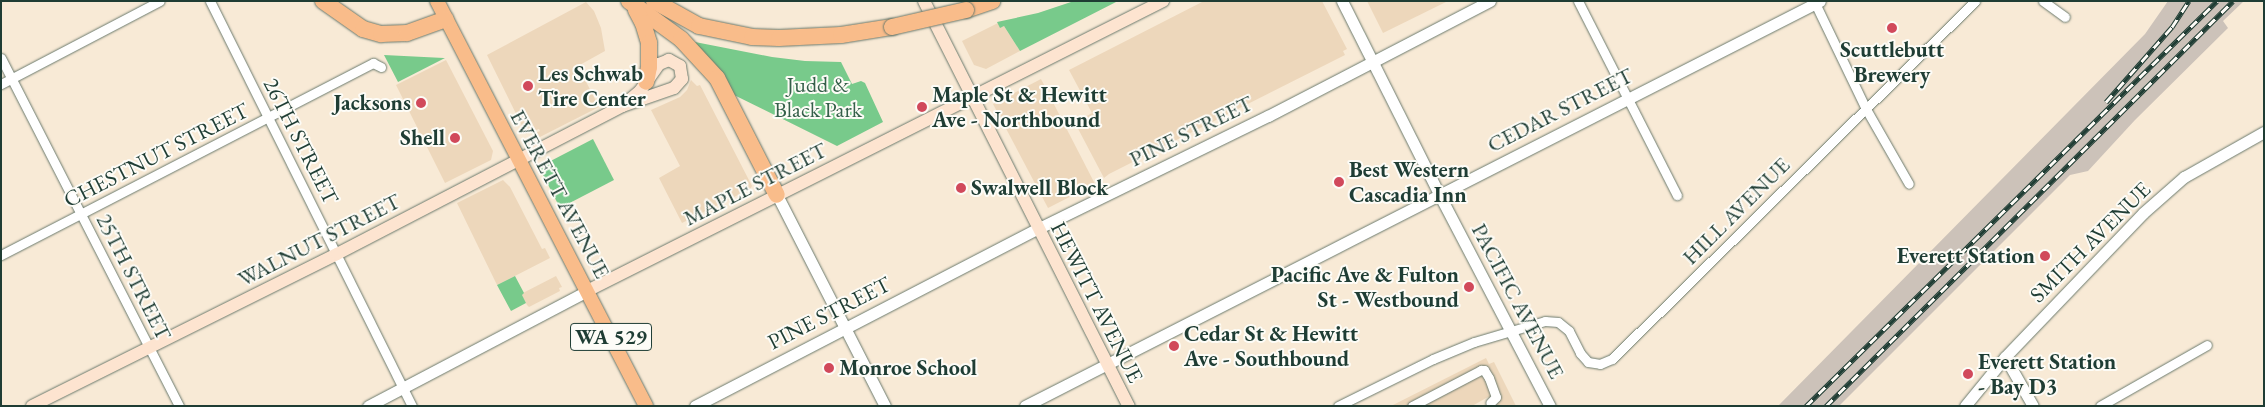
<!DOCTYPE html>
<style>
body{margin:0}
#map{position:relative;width:2265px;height:407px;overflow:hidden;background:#f8ead6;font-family:"EB Garamond",serif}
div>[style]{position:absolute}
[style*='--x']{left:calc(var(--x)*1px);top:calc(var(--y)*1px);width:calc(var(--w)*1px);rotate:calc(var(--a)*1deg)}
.built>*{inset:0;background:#edd7bb}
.industrial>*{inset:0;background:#ccc2b9}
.green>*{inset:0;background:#78ca8b}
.roads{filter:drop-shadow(0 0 1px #6b7a6d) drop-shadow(0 0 1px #6b7a6d)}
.minor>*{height:9px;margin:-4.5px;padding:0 4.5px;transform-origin:4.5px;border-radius:4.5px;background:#fff}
.tertiary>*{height:11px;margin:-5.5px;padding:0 5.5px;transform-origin:5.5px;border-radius:5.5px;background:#fff}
.secondary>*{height:12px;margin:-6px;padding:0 6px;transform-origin:6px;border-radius:6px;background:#fde4d0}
.primary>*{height:14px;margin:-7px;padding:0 7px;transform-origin:7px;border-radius:7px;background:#f9bc8a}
.motorway>*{height:16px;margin:-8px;padding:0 8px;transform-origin:8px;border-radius:8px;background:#f9bc8a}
.rail>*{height:5px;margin-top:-2.5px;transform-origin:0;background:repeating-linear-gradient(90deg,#fdfcf7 0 9px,#1f3d34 0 18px);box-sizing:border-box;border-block:1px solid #1f3d34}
.bridges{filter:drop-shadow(0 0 1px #6b7a6d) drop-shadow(0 0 1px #6b7a6d)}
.motorway-bridge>*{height:16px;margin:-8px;padding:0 8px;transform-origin:8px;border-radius:8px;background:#f9bc8a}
.dots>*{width:14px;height:14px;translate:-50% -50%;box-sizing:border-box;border:2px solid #fdfcf7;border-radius:50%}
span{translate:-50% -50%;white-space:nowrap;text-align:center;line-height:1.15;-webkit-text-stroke:4px #fdfcf7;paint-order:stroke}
.shield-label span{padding:1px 4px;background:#fdfcf7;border:1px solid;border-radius:4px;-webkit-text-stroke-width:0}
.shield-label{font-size:21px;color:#1f3d34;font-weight:700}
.poi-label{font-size:22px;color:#1f3d34;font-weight:700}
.left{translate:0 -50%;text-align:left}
.right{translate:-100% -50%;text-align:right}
.park-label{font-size:22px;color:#35604a}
.street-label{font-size:22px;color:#1f3d34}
.frame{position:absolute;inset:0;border:2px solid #1f3d34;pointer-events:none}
</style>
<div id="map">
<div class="built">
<div style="clip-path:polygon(1204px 1px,1322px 1px,1347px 49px,1343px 51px,1345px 55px,1109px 174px,1104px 178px,1075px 123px,1092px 113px,1069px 70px)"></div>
<div style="clip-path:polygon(1367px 1px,1448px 1px,1383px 33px)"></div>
<div style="clip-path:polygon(586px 2px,594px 11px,601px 28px,605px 51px,578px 66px,599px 107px,538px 138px,535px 133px,540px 131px,539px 129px,526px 134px,487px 55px)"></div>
<div style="clip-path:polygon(998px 23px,1000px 27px,1004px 26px,1020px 51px,986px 69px,974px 65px,962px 41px)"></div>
<div style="clip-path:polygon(446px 60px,493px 151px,491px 160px,445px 183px,396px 85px)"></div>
<div style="clip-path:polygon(1041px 79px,1095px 184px,1048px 208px,993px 104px)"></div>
<div style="clip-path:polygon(691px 80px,697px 86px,700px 85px,752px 186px,750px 189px,682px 223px,659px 178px,680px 166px,651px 110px,680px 97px,687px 90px)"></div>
<div style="clip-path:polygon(503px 180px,510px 187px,542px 249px,545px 248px,550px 258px,497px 285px,457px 203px)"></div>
<div style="clip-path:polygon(556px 276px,562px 287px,559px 288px,560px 291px,529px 307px,527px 305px,521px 294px)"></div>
<div style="clip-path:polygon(1486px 358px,1489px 364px,1494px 362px,1516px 406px,1494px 406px,1488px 397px,1472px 406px,1391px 406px)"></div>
</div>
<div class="industrial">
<div style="clip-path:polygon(2168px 1px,2244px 1px,2223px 21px,2228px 28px,2135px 120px,2088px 171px,2070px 175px,1839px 406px,1778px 406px,2145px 34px)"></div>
</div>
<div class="green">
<div style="clip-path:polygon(1074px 1px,1118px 1px,1020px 51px,1004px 26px,1000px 28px,997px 22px,1038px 13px)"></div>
<div style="clip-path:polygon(695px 42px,772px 57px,805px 61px,841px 62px,852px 84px,861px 81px,865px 83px,883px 122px,837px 146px,734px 95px,722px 75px)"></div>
<div style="clip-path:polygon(384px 55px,444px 58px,445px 58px,398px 82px)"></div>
<div style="clip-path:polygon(593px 139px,614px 180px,560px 208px,539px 167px)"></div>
<div style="clip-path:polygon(515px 276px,524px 293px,522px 295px,526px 303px,511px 311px,497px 285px)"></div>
</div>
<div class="roads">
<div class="minor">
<div style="--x:210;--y:1;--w:453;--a:63.5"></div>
<div style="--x:1578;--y:1;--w:218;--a:63"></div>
<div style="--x:1814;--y:1;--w:120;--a:64.3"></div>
<div style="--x:1866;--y:109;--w:86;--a:60.2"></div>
<div style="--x:2043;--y:1;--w:27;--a:36"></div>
<div style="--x:1;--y:58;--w:391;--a:62.9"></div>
<div style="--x:1;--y:84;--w:179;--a:-27.6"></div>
<div style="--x:1;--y:255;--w:419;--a:-27.3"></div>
<div style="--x:373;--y:63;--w:9;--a:27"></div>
<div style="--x:1338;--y:406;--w:106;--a:-26.3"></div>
<div style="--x:1433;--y:359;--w:44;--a:-22.5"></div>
<div style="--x:1474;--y:342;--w:74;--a:-16.5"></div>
<div style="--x:1545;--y:321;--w:13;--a:4"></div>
<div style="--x:1558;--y:322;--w:14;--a:39"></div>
<div style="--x:1569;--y:331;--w:25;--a:63"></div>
<div style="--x:1580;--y:353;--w:12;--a:48"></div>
<div style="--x:1588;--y:362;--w:12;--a:9"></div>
<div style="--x:1600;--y:364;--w:13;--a:-23"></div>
<div style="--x:1612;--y:359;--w:510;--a:-44.6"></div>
<div style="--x:1412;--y:406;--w:78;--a:-27.6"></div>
<div style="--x:1481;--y:370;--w:3;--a:0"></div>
<div style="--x:1484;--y:370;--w:9;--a:58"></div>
<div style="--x:1489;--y:378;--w:20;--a:70"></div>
<div style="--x:1496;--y:397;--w:8;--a:135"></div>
<div style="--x:2100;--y:406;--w:123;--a:-29.7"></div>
</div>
<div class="tertiary">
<div style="--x:1342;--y:1;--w:216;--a:63.3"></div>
<div style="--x:1439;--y:194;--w:239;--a:62.4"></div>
<div style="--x:777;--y:195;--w:237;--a:62.9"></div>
<div style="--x:2005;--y:357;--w:56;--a:60.3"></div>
<div style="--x:368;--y:406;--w:247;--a:-27.7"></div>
<div style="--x:695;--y:406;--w:385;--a:-27.4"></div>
<div style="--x:1037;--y:229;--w:257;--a:-26.1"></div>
<div style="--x:1268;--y:116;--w:250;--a:-27.4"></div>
<div style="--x:1025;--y:406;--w:892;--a:-27"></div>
<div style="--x:1965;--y:406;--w:63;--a:-50.8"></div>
<div style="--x:2005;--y:357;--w:199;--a:-46.2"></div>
<div style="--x:2143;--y:213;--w:55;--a:-41.3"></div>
<div style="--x:2184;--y:177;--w:92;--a:-29.4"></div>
</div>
<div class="secondary">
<div style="--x:924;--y:1;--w:454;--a:63.2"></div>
<div style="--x:587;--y:291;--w:645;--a:-26.72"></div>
<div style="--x:32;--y:406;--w:341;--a:-26.5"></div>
<div style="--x:337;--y:254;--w:321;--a:-27.4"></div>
<div style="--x:622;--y:106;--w:55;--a:-19.1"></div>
<div style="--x:674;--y:88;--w:12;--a:-48"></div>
<div style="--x:682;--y:79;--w:13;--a:-99"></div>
<div style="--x:680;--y:66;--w:13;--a:-151"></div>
<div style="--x:669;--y:60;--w:11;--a:158"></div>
<div style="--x:659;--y:64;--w:33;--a:125"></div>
<div style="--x:640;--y:91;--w:23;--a:140"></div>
</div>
<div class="primary">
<div style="--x:437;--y:1;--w:456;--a:62.7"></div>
</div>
<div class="motorway">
<div style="--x:323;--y:1;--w:49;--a:35"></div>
<div style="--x:363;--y:29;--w:19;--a:16"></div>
<div style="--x:381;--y:34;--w:26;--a:-2"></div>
<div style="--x:407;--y:33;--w:41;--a:-19.7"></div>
<div style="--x:629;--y:1;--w:64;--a:36.2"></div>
<div style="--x:681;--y:39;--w:53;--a:47.3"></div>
<div style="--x:717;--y:78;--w:131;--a:62.9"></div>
<div style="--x:654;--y:1;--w:51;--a:29.1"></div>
<div style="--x:699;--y:26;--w:54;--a:11.7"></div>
<div style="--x:752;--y:37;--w:27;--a:2"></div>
<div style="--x:779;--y:38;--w:62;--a:-2.8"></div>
<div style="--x:841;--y:35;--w:52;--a:-8.9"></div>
<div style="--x:636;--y:10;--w:15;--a:62"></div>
<div style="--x:643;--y:23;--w:21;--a:73"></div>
<div style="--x:649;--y:43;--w:24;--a:90"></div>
<div style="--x:649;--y:67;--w:15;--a:101"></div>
<div style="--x:966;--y:10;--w:28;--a:-19"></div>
</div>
</div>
<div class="rail">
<div style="--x:2106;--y:102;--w:100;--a:-48.7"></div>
<div style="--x:2172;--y:27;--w:31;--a:-57"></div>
<div style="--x:1806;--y:406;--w:577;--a:-44.58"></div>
<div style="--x:1826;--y:406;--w:574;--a:-44.86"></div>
</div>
<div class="bridges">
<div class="motorway-bridge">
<div style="--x:892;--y:27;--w:76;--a:-12.9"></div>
</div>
</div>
<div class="dots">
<div style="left:1892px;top:28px;background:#d1495b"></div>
<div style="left:528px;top:86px;background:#d1495b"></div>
<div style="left:421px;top:103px;background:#d1495b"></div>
<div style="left:922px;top:107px;background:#d1495b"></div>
<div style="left:455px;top:138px;background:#d1495b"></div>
<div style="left:1339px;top:182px;background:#d1495b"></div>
<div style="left:961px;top:188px;background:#d1495b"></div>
<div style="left:2045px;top:256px;background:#d1495b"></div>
<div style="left:1469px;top:287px;background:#d1495b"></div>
<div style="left:1174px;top:346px;background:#d1495b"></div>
<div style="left:829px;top:368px;background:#d1495b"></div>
<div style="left:1968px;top:374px;background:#d1495b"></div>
</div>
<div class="shield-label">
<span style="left:611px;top:337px">WA 529</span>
</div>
<div class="poi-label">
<span style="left:1892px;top:62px">Scuttlebutt<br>Brewery</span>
<span class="left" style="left:538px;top:86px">Les Schwab<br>Tire Center</span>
<span class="left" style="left:932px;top:107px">Maple St &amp; Hewitt<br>Ave - Northbound</span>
<span class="right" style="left:411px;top:103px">Jacksons</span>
<span class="right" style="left:445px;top:138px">Shell</span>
<span class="left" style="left:1349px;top:182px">Best Western<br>Cascadia Inn</span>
<span class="left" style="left:971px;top:188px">Swalwell Block</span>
<span class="right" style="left:2035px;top:256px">Everett Station</span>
<span class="right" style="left:1459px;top:287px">Pacific Ave &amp; Fulton<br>St - Westbound</span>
<span class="left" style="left:1184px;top:346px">Cedar St &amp; Hewitt<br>Ave - Southbound</span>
<span class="left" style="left:1978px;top:374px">Everett Station<br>- Bay D3</span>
<span class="left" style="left:839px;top:368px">Monroe School</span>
</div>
<div class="park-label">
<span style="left:818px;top:97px">Judd &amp;<br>Black Park</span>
</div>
<div class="street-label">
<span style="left:1560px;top:110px;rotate:-27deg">CEDAR STREET</span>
<span style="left:1191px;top:131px;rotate:-26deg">PINE STREET</span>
<span style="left:301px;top:141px;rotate:63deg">26TH STREET</span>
<span style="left:156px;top:155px;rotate:-27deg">CHESTNUT STREET</span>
<span style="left:755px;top:184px;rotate:-27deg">MAPLE STREET</span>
<span style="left:560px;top:194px;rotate:62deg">EVERETT AVENUE</span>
<span style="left:1736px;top:211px;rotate:-45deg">HILL AVENUE</span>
<span style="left:319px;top:240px;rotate:-27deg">WALNUT STREET</span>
<span style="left:2090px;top:242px;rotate:-45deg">SMITH AVENUE</span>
<span style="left:134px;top:277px;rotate:63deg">25TH STREET</span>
<span style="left:1518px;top:301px;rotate:62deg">PACIFIC AVENUE</span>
<span style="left:1097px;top:302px;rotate:63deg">HEWITT AVENUE</span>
<span style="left:829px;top:313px;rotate:-27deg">PINE STREET</span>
</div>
<div class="frame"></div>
</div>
